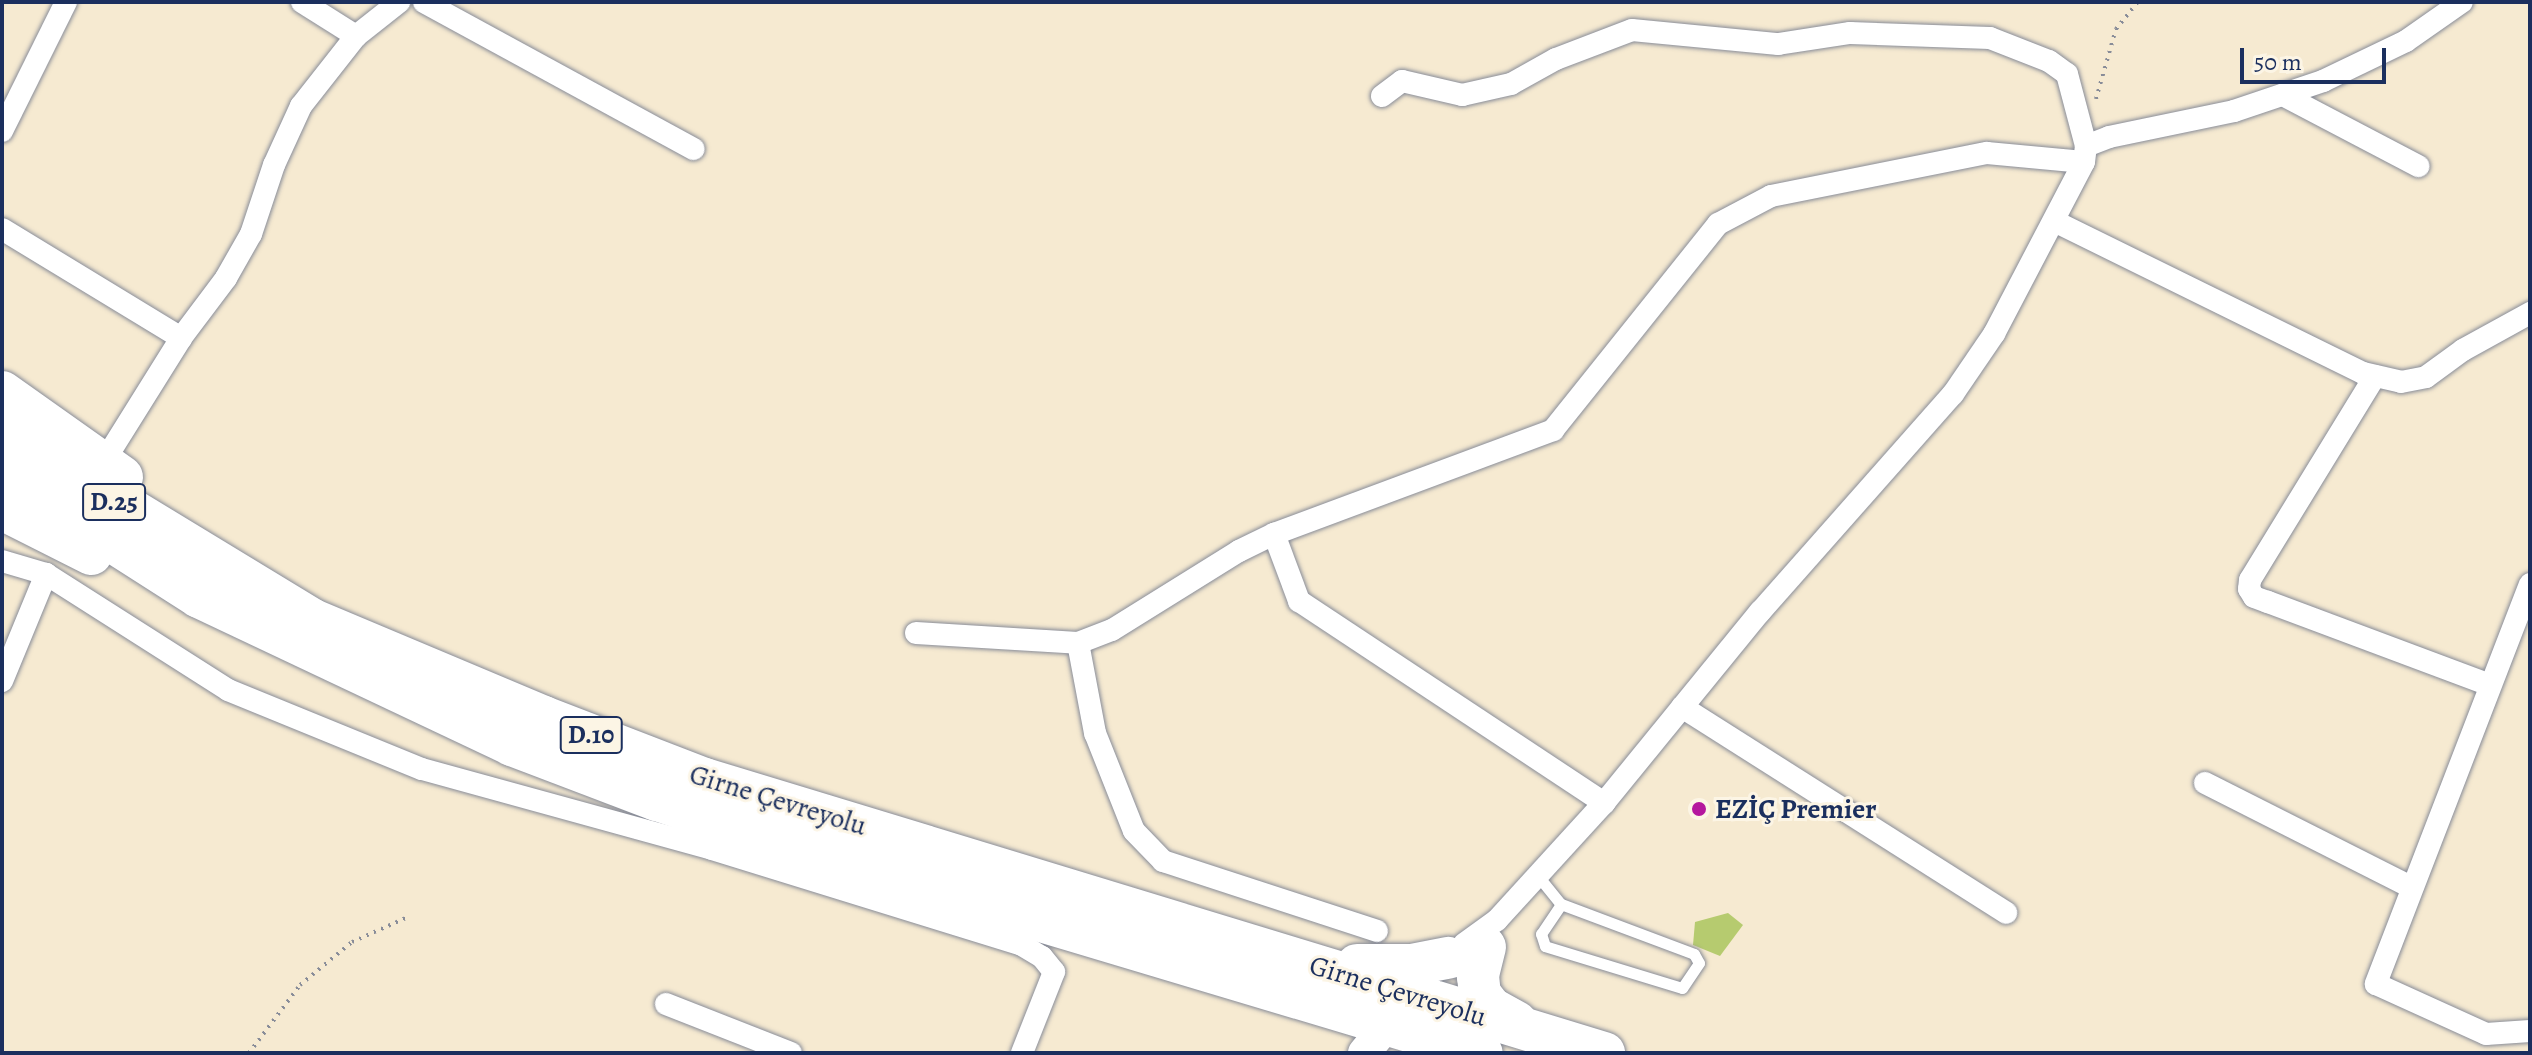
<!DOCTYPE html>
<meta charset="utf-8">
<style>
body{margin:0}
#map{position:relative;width:2532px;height:1055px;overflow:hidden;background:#f6ead1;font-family:Alegreya,serif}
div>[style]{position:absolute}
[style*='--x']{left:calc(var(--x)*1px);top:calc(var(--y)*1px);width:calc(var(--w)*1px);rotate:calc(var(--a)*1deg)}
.green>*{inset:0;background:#b6cb6f}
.path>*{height:4px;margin-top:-2px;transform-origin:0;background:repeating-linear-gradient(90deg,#888c98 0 2px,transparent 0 8px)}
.roads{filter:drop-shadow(0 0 2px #888c98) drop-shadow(0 0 2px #888c98)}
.lane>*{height:11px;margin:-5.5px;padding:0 5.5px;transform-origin:5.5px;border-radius:5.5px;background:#fff}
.street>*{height:22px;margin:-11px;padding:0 11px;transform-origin:11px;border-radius:11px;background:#fff}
.secondary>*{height:32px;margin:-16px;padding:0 16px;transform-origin:16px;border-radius:16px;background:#fff}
.highway>*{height:42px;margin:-21px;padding:0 21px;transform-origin:21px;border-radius:21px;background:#fff}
.dots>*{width:22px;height:22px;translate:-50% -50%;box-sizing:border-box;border:4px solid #fcf5e5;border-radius:50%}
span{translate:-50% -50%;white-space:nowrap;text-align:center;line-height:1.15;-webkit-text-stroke:6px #fcf5e5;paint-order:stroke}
.shield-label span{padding:2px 6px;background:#fcf5e5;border:2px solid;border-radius:6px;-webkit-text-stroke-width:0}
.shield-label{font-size:26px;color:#1b2f5e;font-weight:700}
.street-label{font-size:28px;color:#1b2f5e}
.poi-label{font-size:28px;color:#1b2f5e;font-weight:700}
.left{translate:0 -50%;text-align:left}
.frame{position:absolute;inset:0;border:4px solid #1b2f5e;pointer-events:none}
.scale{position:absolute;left:2240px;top:48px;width:146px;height:36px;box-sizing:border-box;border:4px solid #1b2f5e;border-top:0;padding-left:10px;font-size:24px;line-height:28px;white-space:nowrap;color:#1b2f5e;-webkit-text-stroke:6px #fcf5e5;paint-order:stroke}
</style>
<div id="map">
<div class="green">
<div style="clip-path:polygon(1728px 913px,1743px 925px,1720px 956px,1693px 945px,1695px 922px)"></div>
</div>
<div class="path">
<div style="--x:2096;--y:99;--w:73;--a:-74.1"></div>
<div style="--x:2116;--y:29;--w:35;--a:-51"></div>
<div style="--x:249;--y:1053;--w:85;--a:-53.1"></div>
<div style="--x:300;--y:985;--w:67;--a:-39.6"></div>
<div style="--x:352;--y:942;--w:61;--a:-24.1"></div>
</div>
<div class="roads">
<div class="lane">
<div style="--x:1538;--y:876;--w:36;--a:51"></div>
<div style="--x:1561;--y:904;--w:142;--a:20.6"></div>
<div style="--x:1694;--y:954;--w:10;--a:61"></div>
<div style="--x:1699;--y:963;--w:30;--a:124"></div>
<div style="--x:1682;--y:988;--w:143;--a:-163"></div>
<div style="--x:1545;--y:946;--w:13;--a:-108"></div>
<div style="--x:1541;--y:934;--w:36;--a:-56"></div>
</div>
<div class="street">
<div style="--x:302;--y:2;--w:64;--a:32.2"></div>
<div style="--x:424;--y:2;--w:307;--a:28.6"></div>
<div style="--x:2283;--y:95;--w:153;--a:27.7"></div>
<div style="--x:1382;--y:96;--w:25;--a:-37"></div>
<div style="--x:1402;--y:81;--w:62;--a:13.1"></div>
<div style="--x:1462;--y:95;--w:50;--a:-12.7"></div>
<div style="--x:1511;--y:84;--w:51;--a:-29.1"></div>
<div style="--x:1556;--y:59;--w:81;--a:-20.9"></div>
<div style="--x:1632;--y:30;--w:147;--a:5.5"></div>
<div style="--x:1778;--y:44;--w:73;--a:-8.7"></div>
<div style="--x:1850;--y:33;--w:140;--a:2"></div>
<div style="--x:1990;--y:38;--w:63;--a:21.3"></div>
<div style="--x:2049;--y:61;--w:22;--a:36"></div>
<div style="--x:2067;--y:74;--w:74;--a:75.2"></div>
<div style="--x:2;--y:131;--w:144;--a:-63.6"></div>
<div style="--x:2054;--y:221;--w:344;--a:26.2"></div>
<div style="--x:2363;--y:373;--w:39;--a:13"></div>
<div style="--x:2401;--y:382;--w:25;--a:-11"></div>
<div style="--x:2426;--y:377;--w:46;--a:-36.1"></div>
<div style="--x:2463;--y:350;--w:77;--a:-28.9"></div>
<div style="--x:2;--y:229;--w:210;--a:31.3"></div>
<div style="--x:2375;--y:376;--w:239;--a:121.5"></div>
<div style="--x:2250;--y:580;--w:9;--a:96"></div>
<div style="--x:2249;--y:589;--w:9;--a:58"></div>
<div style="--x:2254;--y:597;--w:15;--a:20"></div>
<div style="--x:2268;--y:602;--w:237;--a:20.5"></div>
<div style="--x:103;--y:463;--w:147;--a:-58"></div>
<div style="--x:181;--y:338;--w:75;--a:-53.1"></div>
<div style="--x:226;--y:278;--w:51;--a:-60.4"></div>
<div style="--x:251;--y:234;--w:73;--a:-71.6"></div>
<div style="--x:274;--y:165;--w:65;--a:-65.4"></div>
<div style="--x:301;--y:106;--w:89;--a:-51.8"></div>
<div style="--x:356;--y:36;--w:55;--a:-38.3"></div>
<div style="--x:1274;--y:534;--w:72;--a:69.5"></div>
<div style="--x:1299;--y:601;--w:366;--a:33.5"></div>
<div style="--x:2;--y:561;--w:46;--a:16.5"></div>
<div style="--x:46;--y:574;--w:216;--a:32.5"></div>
<div style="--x:228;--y:690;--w:209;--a:22.2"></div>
<div style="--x:422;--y:769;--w:301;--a:15.4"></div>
<div style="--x:712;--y:849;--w:325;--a:17.2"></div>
<div style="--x:1022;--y:945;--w:23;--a:31"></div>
<div style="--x:1042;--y:957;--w:19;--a:51"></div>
<div style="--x:1054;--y:972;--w:87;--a:111.6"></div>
<div style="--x:2530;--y:584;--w:429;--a:111.1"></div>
<div style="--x:2376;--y:984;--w:121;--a:24.4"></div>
<div style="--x:2486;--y:1034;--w:44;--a:-3.9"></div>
<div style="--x:916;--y:633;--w:162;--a:3.5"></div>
<div style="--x:1078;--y:643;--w:36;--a:-21"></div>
<div style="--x:1112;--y:630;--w:150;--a:-31.9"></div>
<div style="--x:1239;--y:551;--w:39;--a:-26"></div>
<div style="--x:1274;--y:534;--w:298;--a:-20.4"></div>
<div style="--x:1553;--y:430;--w:264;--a:-51.3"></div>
<div style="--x:1718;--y:224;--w:60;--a:-27.8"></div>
<div style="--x:1771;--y:196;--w:220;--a:-11.3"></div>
<div style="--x:1987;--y:153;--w:97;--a:5.3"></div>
<div style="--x:1078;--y:643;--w:92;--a:79.3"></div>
<div style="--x:1095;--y:733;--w:105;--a:68.3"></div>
<div style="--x:1134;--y:831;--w:42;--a:46"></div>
<div style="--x:1163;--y:861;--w:225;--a:18.1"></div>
<div style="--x:2;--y:681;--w:116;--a:-67.6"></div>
<div style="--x:1682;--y:707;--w:384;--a:32.4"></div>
<div style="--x:2205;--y:783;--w:231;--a:26.8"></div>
<div style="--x:1464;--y:944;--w:41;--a:-36"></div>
<div style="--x:1497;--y:920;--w:159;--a:-47.6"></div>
<div style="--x:1604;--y:803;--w:247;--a:-50.8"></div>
<div style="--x:1760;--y:612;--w:291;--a:-48.5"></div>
<div style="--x:1953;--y:394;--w:73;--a:-55.7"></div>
<div style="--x:1994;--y:334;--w:194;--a:-62.4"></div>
<div style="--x:2084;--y:162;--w:16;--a:-83"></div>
<div style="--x:2086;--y:146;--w:25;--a:-21"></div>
<div style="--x:2109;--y:137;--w:128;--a:-11.7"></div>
<div style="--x:2234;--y:111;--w:94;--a:-18.6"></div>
<div style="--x:2323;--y:81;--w:92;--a:-25.7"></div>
<div style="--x:2406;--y:41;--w:68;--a:-34.9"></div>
<div style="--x:666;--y:1004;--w:134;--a:21.4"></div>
</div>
<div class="secondary">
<div style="--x:1364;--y:1053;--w:57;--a:-50.7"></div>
</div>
<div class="highway">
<div style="--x:2;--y:392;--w:147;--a:35.3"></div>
<div style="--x:2;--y:431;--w:362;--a:31.3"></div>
<div style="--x:311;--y:619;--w:253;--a:22.8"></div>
<div style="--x:544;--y:717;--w:173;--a:21.1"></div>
<div style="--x:705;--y:779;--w:940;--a:16.95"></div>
<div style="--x:2;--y:471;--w:234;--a:32.6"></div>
<div style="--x:199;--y:597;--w:346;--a:25.3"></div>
<div style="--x:512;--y:745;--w:155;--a:20.8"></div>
<div style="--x:657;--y:800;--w:162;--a:18.8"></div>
<div style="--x:810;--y:852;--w:701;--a:16.65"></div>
<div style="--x:2;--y:509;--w:100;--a:26.8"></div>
<div style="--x:1485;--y:947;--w:30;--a:104"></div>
<div style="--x:1478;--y:976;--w:18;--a:84"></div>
<div style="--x:1480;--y:994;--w:18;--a:52"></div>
<div style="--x:1491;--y:1008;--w:29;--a:29"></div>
<div style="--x:1357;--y:965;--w:54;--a:0"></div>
<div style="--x:1411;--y:965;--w:38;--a:-11"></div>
</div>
</div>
<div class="dots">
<div style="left:1699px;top:809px;background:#b5179e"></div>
</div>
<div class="shield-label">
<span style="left:114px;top:502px">D.25</span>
<span style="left:591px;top:735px">D.10</span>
</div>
<div class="street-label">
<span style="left:778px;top:800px;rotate:17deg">Girne Çevreyolu</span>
<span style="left:1398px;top:991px;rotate:17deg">Girne Çevreyolu</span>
</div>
<div class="poi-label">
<span class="left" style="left:1715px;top:809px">EZİÇ Premier</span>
</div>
<div class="frame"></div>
<div class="scale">50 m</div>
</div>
